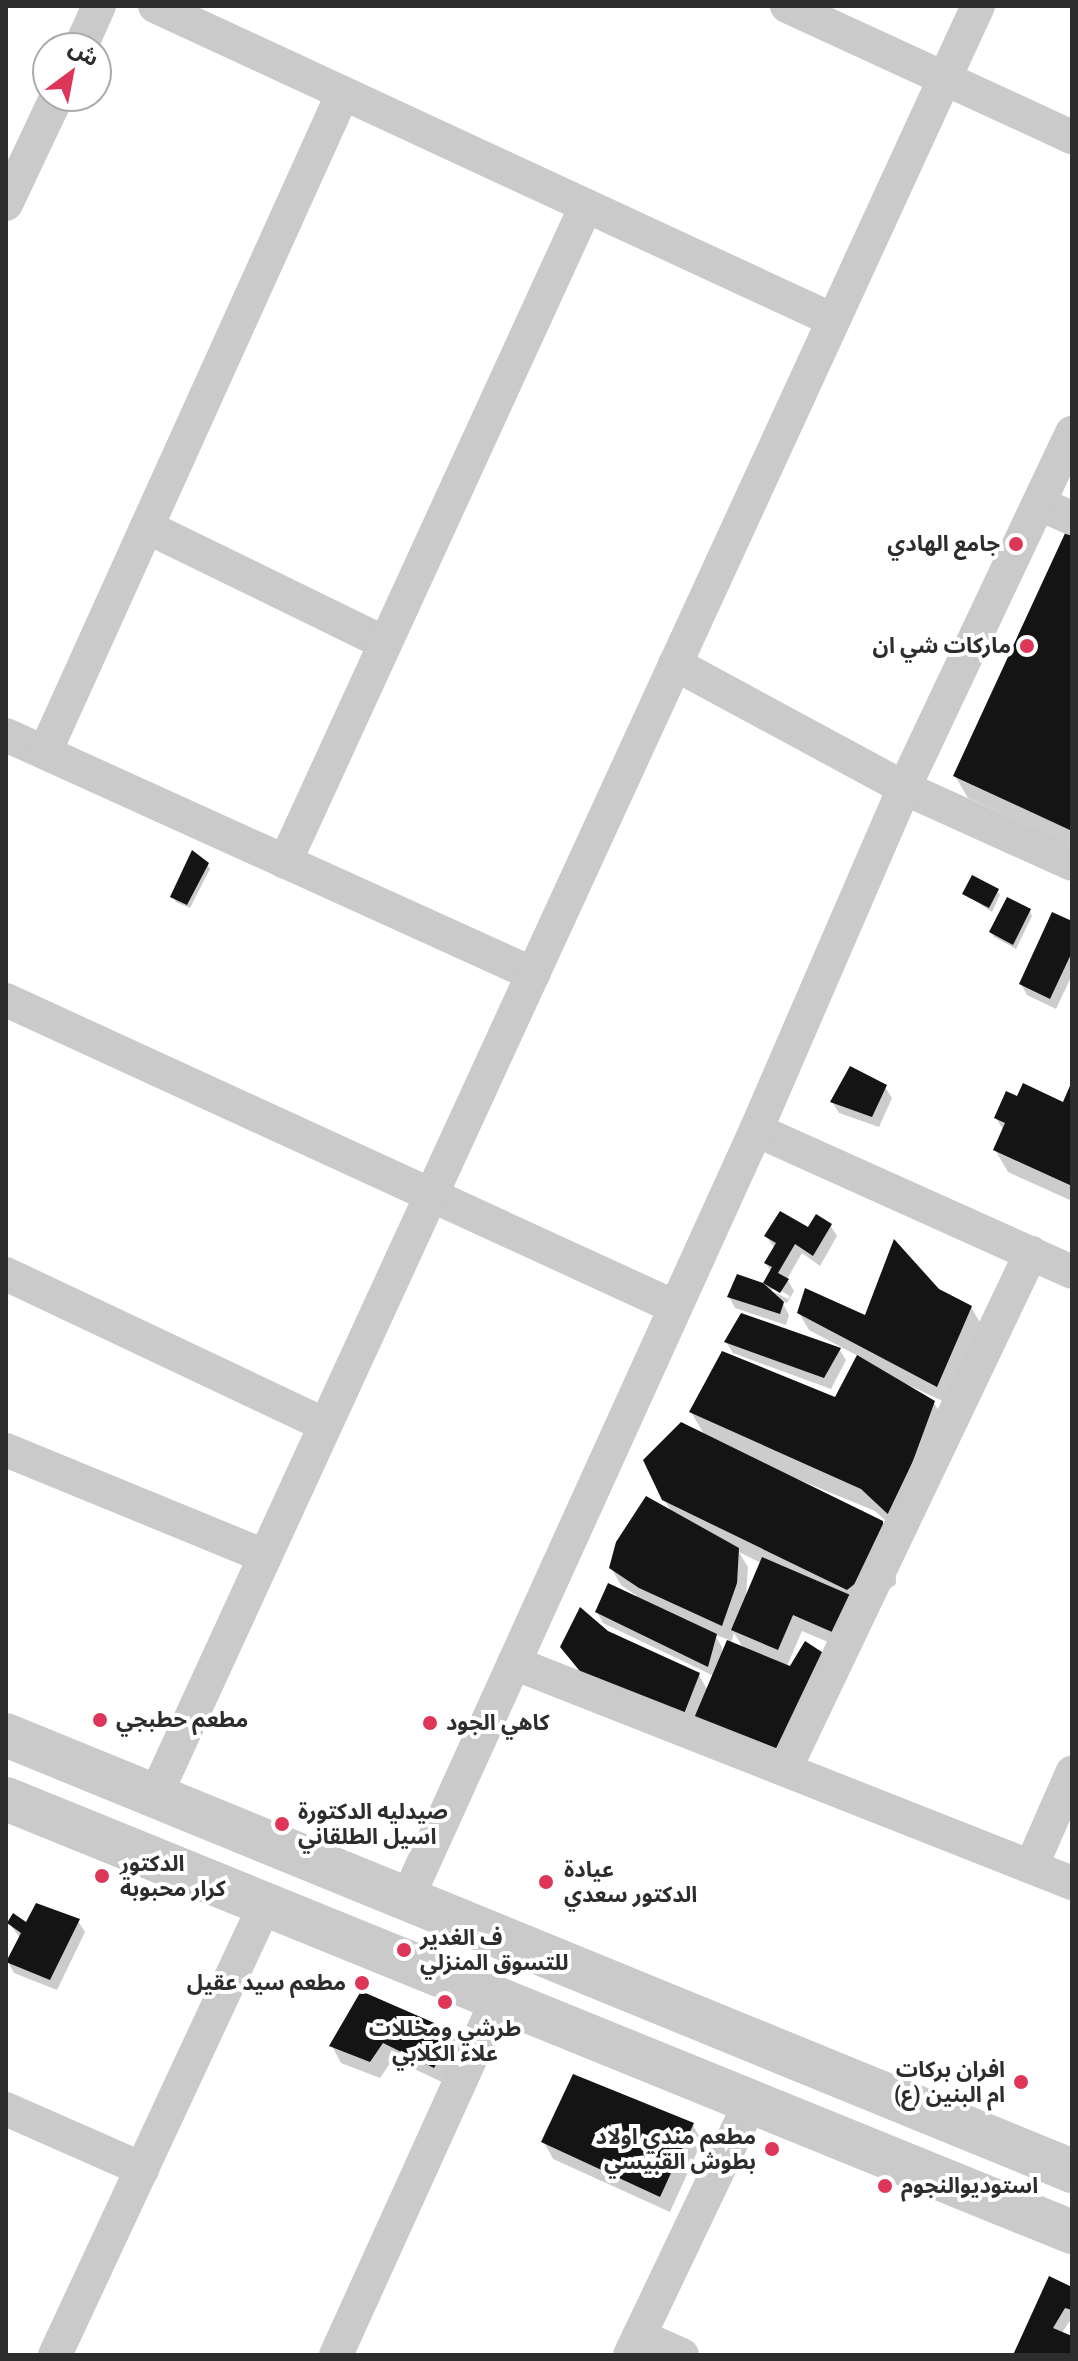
<!DOCTYPE html>
<meta charset="utf-8">
<style>
body{margin:0}
#map{position:relative;width:1078px;height:2361px;overflow:hidden;background:#fff;font-family:"Roboto Condensed","Noto Sans Arabic",sans-serif}
div>[style]{position:absolute}
[style*='--x']{left:calc(var(--x)*1px);top:calc(var(--y)*1px);width:calc(var(--w)*1px);rotate:calc(var(--a)*1deg)}
.shadow>*{inset:0;background:#0003}
.building>*{inset:0;background:#141414}
.minor>*{height:34px;margin:-17px;padding:0 17px;transform-origin:17px;border-radius:17px;background:#cacaca}
.tertiary>*{height:44px;margin:-22px;padding:0 22px;transform-origin:22px;border-radius:22px;background:#cacaca}
.dots>*{width:22px;height:22px;translate:-50% -50%;box-sizing:border-box;border:4px solid #fff;border-radius:50%}
span{translate:-50% -50%;white-space:nowrap;text-align:center;line-height:1.15;-webkit-text-stroke:8px #fff;paint-order:stroke}
.poi-label{font-size:22px;color:#2d2d2d;font-weight:700}
.right{translate:-100% -50%;text-align:right}
.left{translate:0 -50%;text-align:left}
.frame{position:absolute;inset:0;border:8px solid #2d2d2d;pointer-events:none}
.north{position:absolute;left:32px;top:32px;width:80px;height:80px;box-sizing:border-box;background:#fff;border:2px solid #ababab;border-radius:50%;rotate:32deg;font-size:22px;font-weight:700;line-height:32px;text-align:center;color:#2d2d2d}
.north::after{content:'';display:block;margin:auto;width:28px;height:36px;background:#dd3659;clip-path:polygon(50% 0,100% 100%,50% 72%,0 100%)}
</style>
<div id="map">
<div class="shadow">
<div style="clip-path:polygon(1072px 534px,1072px 846px,968px 798px,955px 776px)"></div>
<div style="clip-path:polygon(207px 864px,210px 869px,190px 908px,176px 902px,173px 897px)"></div>
<div style="clip-path:polygon(997px 890px,1000px 895px,992px 912px,965px 894px)"></div>
<div style="clip-path:polygon(1030px 911px,1032px 916px,1016px 949px,994px 937px,991px 932px)"></div>
<div style="clip-path:polygon(1072px 923px,1072px 975px,1056px 1009px,1027px 995px,1021px 984px)"></div>
<div style="clip-path:polygon(1072px 1086px,1072px 1201px,1008px 1172px,995px 1150px,1004px 1131px,996px 1118px,1018px 1099px,1064px 1104px)"></div>
<div style="clip-path:polygon(885px 1087px,892px 1098px,879px 1127px,839px 1113px,832px 1102px)"></div>
<div style="clip-path:polygon(evenodd,830px 1225px,837px 1236px,820px 1266px,802px 1253px,787px 1279px,794px 1291px,787px 1303px,781px 1300px,789px 1315px,786px 1325px,735px 1308px,729px 1297px,764px 1285px,771px 1272px,766px 1263px,775px 1249px,766px 1236px,830px 1225px,772px 1286px,790px 1296px,788px 1299px,772px 1291px,772px 1286px)"></div>
<div style="clip-path:polygon(evenodd,937px 1291px,971px 1307px,981px 1324px,947px 1403px,891px 1377px,934px 1403px,947px 1425px,905px 1538px,875px 1511px,773px 1469px,895px 1545px,896px 1584px,861px 1611px,849px 1651px,802px 1631px,787px 1666px,790px 1773px,600px 1698px,562px 1647px,607px 1632px,699px 1675px,708px 1691px,714px 1676px,603px 1623px,597px 1612px,637px 1596px,621px 1585px,611px 1568px,672px 1513px,664px 1499px,705px 1436px,691px 1412px,836px 1400px,858px 1356px,809px 1330px,799px 1313px,866px 1317px,937px 1291px,739px 1552px,761px 1563px,746px 1597px,748px 1567px,739px 1552px,937px 1291px,734px 1633px,744px 1649px,731px 1643px,734px 1633px,937px 1291px,714px 1634px,729px 1640px,722px 1657px,722px 1647px,714px 1634px)"></div>
<div style="clip-path:polygon(726px 1342px,839px 1349px,846px 1360px,831px 1389px,733px 1353px)"></div>
<div style="clip-path:polygon(78px 1921px,85px 1932px,57px 1990px,14px 1973px,8px 1962px,20px 1938px,9px 1923px)"></div>
<div style="clip-path:polygon(454px 2034px,463px 2051px,444px 2083px,393px 2059px,380px 2078px,341px 2063px,332px 2046px)"></div>
<div style="clip-path:polygon(692px 2124px,702px 2141px,670px 2212px,553px 2159px,544px 2142px)"></div>
<div style="clip-path:polygon(1072px 2290px,1072px 2318px,1061px 2334px,1072px 2340px,1072px 2355px,1015px 2355px)"></div>
</div>
<div class="building">
<div style="clip-path:polygon(1067px 529px,1072px 531px,1072px 831px,953px 776px)"></div>
<div style="clip-path:polygon(192px 850px,209px 863px,187px 905px,170px 897px)"></div>
<div style="clip-path:polygon(972px 875px,999px 889px,989px 908px,962px 894px)"></div>
<div style="clip-path:polygon(1007px 897px,1031px 909px,1013px 945px,989px 932px)"></div>
<div style="clip-path:polygon(1052px 912px,1072px 921px,1072px 952px,1050px 999px,1019px 984px)"></div>
<div style="clip-path:polygon(850px 1066px,887px 1085px,872px 1117px,830px 1102px)"></div>
<div style="clip-path:polygon(1072px 1081px,1072px 1186px,993px 1150px,1005px 1123px,994px 1118px,1006px 1091px,1017px 1096px,1023px 1083px,1063px 1102px)"></div>
<div style="clip-path:polygon(780px 1211px,808px 1227px,816px 1214px,832px 1224px,813px 1256px,795px 1244px,778px 1273px,789px 1279px,780px 1293px,763px 1283px,772px 1267px,764px 1263px,776px 1243px,764px 1236px)"></div>
<div style="clip-path:polygon(894px 1239px,939px 1289px,972px 1306px,937px 1387px,797px 1313px,805px 1288px,865px 1315px)"></div>
<div style="clip-path:polygon(737px 1274px,763px 1283px,784px 1302px,780px 1314px,727px 1297px)"></div>
<div style="clip-path:polygon(741px 1313px,841px 1348px,824px 1378px,724px 1342px)"></div>
<div style="clip-path:polygon(722px 1351px,835px 1397px,857px 1355px,935px 1401px,892px 1518px,861px 1489px,689px 1412px)"></div>
<div style="clip-path:polygon(681px 1422px,883px 1521px,884px 1561px,847px 1590px,662px 1500px,643px 1460px)"></div>
<div style="clip-path:polygon(646px 1496px,739px 1548px,737px 1583px,722px 1626px,639px 1588px,609px 1568px,616px 1542px)"></div>
<div style="clip-path:polygon(762px 1557px,855px 1597px,839px 1635px,793px 1615px,778px 1650px,731px 1630px)"></div>
<div style="clip-path:polygon(608px 1583px,717px 1634px,708px 1667px,595px 1612px)"></div>
<div style="clip-path:polygon(580px 1607px,608px 1631px,700px 1673px,682px 1719px,588px 1681px,560px 1647px)"></div>
<div style="clip-path:polygon(727px 1640px,790px 1666px,805px 1641px,825px 1654px,781px 1757px,692px 1723px)"></div>
<div style="clip-path:polygon(36px 1903px,80px 1919px,50px 1980px,6px 1962px,21px 1933px,7px 1923px,13px 1913px,26px 1922px)"></div>
<div style="clip-path:polygon(361px 1991px,455px 2032px,434px 2068px,383px 2043px,370px 2062px,329px 2046px)"></div>
<div style="clip-path:polygon(573px 2074px,694px 2123px,660px 2197px,541px 2142px)"></div>
<div style="clip-path:polygon(1049px 2276px,1072px 2287px,1072px 2310px,1065px 2308px,1053px 2328px,1072px 2336px,1072px 2355px,1013px 2355px)"></div>
</div>
<div class="minor">
<div style="--x:155;--y:6;--w:747;--a:24.85"></div>
<div style="--x:787;--y:6;--w:314;--a:24.7"></div>
<div style="--x:80;--y:48;--w:46;--a:-65.7"></div>
<div style="--x:6;--y:204;--w:119;--a:-64.7"></div>
<div style="--x:1040;--y:504;--w:35;--a:24"></div>
<div style="--x:147;--y:527;--w:265;--a:26"></div>
<div style="--x:675;--y:664;--w:260;--a:28.4"></div>
<div style="--x:904;--y:788;--w:184;--a:24.3"></div>
<div style="--x:6;--y:735;--w:579;--a:24.39"></div>
<div style="--x:45;--y:752;--w:723;--a:-65.67"></div>
<div style="--x:285;--y:862;--w:722;--a:-65.35"></div>
<div style="--x:6;--y:1000;--w:736;--a:24.65"></div>
<div style="--x:756;--y:1130;--w:346;--a:24.2"></div>
<div style="--x:6;--y:1274;--w:353;--a:25.3"></div>
<div style="--x:6;--y:1450;--w:280;--a:22.3"></div>
<div style="--x:514;--y:1663;--w:600;--a:21.52"></div>
<div style="--x:785;--y:1769;--w:572;--a:-64.51"></div>
<div style="--x:155;--y:1796;--w:1970;--a:-65.31"></div>
<div style="--x:1031;--y:1867;--w:103;--a:-66.4"></div>
<div style="--x:407;--y:1899;--w:844;--a:-65.59"></div>
<div style="--x:756;--y:1130;--w:373;--a:-66.6"></div>
<div style="--x:904;--y:788;--w:393;--a:-64.7"></div>
<div style="--x:6;--y:2109;--w:149;--a:23.8"></div>
<div style="--x:639;--y:2336;--w:47;--a:23.8"></div>
<div style="--x:55;--y:2355;--w:497;--a:-65"></div>
<div style="--x:336;--y:2355;--w:390;--a:-65.6"></div>
<div style="--x:630;--y:2355;--w:281;--a:-64.5"></div>
</div>
<div class="tertiary">
<div style="--x:6;--y:1735;--w:1152;--a:22.24"></div>
<div style="--x:6;--y:1799;--w:1151;--a:22.11"></div>
</div>
<div class="dots">
<div style="left:1016px;top:544px;background:#dd3659"></div>
<div style="left:1027px;top:646px;background:#dd3659"></div>
<div style="left:100px;top:1720px;background:#dd3659"></div>
<div style="left:430px;top:1723px;background:#dd3659"></div>
<div style="left:282px;top:1824px;background:#dd3659"></div>
<div style="left:102px;top:1876px;background:#dd3659"></div>
<div style="left:546px;top:1882px;background:#dd3659"></div>
<div style="left:404px;top:1950px;background:#dd3659"></div>
<div style="left:362px;top:1983px;background:#dd3659"></div>
<div style="left:445px;top:2002px;background:#dd3659"></div>
<div style="left:1021px;top:2082px;background:#dd3659"></div>
<div style="left:772px;top:2149px;background:#dd3659"></div>
<div style="left:885px;top:2186px;background:#dd3659"></div>
</div>
<div class="poi-label">
<span class="right" style="left:1000px;top:544px">جامع الهادي</span>
<span class="right" style="left:1011px;top:646px">ماركات شي ان</span>
<span class="left" style="left:116px;top:1720px">مطعم حطبجي</span>
<span class="left" style="left:446px;top:1723px">كاهي الجود</span>
<span class="left" style="left:298px;top:1824px">صيدليه الدكتورة<br>اسيل الطلقاني</span>
<span class="left" style="left:120px;top:1876px">الدكتور<br>كرار محبوبة</span>
<span class="left" style="left:564px;top:1882px">عيادة<br>الدكتور سعدي</span>
<span class="left" style="left:420px;top:1950px">ف الغدير<br>للتسوق المنزلي</span>
<span class="right" style="left:346px;top:1983px">مطعم سيد عقيل</span>
<span style="left:445px;top:2041px">طرشي ومخللات<br>علاء الكلابي</span>
<span class="right" style="left:1005px;top:2082px">افران بركات<br>ام البنين (ع)</span>
<span class="right" style="left:756px;top:2149px">مطعم مندي اولاد<br>بطوش القبيسي</span>
<span class="left" style="left:901px;top:2186px">استوديوالنجوم</span>
</div>
<div class="frame"></div>
<div class="north">ش</div>
</div>
